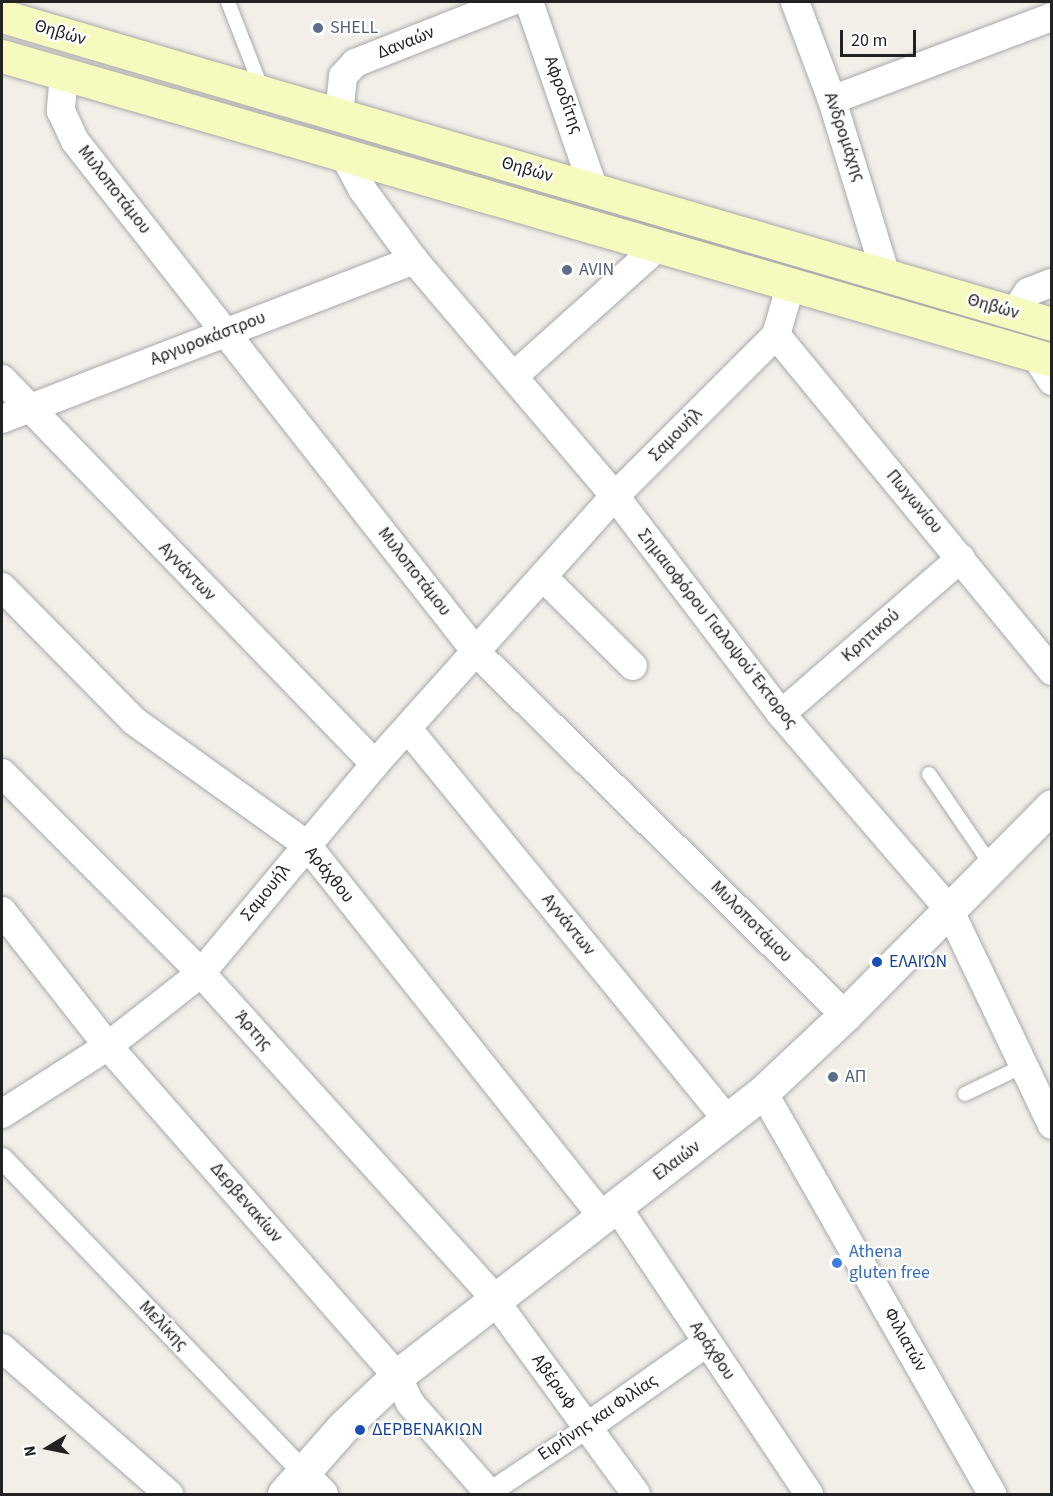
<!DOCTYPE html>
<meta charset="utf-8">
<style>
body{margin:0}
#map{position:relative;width:1053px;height:1496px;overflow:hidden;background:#f2efe9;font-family:"Source Sans 3",sans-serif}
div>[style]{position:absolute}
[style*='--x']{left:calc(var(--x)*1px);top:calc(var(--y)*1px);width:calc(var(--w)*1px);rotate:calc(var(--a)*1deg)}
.roads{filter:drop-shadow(0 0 2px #a9a9a9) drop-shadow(0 0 2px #a9a9a9)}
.service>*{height:14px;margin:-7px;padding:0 7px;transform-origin:7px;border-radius:7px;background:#fff}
.pedestrian>*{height:21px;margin:-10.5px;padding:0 10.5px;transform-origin:10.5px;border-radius:10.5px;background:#fff}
.minor>*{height:28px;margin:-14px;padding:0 14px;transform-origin:14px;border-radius:14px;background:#fff}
.tertiary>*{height:33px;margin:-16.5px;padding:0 16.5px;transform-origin:16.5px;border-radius:16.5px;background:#fff}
.secondary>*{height:33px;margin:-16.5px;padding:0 16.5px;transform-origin:16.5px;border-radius:16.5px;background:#f7fabf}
.dots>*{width:16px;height:16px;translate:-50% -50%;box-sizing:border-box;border:3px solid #fff;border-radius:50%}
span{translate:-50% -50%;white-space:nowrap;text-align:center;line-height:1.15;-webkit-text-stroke:4.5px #fff;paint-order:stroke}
.service-label{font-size:18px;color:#4e5e75}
.left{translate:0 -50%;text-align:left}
.street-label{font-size:18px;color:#222}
.transit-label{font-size:18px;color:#164399}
.shop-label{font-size:18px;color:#366cbe}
.frame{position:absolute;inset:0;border:3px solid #222;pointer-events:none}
.north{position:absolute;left:18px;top:1418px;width:60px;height:60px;-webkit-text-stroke:4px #fff;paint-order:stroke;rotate:260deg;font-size:16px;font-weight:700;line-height:24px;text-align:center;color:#222}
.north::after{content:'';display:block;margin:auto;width:21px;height:27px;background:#222;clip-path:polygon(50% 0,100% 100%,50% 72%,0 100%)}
.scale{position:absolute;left:840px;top:30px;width:76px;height:27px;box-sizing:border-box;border:3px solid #222;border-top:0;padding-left:8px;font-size:18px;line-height:21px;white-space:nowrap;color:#222;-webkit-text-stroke:4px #fff;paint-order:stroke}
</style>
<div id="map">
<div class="roads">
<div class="service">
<div style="--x:228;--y:2;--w:93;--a:68.7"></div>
<div style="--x:929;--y:774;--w:112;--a:55.6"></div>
<div style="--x:965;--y:1094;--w:64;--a:-25.8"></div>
</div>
<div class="pedestrian">
<div style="--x:2;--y:1158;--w:435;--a:46.2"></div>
<div style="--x:488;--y:1493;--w:119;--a:-33.7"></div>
</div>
<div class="minor">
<div style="--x:529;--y:2;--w:199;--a:70.9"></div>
<div style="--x:795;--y:2;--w:105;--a:69.3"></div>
<div style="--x:832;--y:100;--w:184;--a:72.9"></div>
<div style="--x:64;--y:74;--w:37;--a:95"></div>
<div style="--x:61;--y:111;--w:33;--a:65"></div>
<div style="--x:75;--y:141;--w:651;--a:51.86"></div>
<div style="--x:477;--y:653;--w:516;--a:44.53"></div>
<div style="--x:832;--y:100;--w:235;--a:-20.7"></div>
<div style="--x:339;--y:115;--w:39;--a:-84"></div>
<div style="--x:343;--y:76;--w:18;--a:-47"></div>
<div style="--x:355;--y:63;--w:167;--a:-21.5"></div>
<div style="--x:344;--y:155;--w:38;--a:62"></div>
<div style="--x:362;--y:189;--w:88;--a:53.8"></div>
<div style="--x:414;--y:260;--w:310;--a:49.6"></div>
<div style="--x:615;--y:496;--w:274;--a:52.7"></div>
<div style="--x:781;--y:714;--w:257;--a:49.3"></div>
<div style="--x:949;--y:909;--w:239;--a:64.5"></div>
<div style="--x:1014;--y:313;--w:25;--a:-56"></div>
<div style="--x:1028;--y:292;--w:26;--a:-21"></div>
<div style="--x:776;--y:335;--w:435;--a:50.6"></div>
<div style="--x:1035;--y:355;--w:31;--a:57"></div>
<div style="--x:514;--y:376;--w:195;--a:-41.9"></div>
<div style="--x:2;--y:379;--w:536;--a:45.91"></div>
<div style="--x:2;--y:419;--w:442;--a:-21.1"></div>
<div style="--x:544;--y:578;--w:125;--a:44.7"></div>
<div style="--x:2;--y:587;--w:188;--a:45.4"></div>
<div style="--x:134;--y:721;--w:211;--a:35.6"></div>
<div style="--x:306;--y:844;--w:477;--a:51.5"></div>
<div style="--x:781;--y:714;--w:238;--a:-40.9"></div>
<div style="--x:408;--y:729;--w:507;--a:50.76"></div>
<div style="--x:2;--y:773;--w:282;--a:45.1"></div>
<div style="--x:201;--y:973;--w:428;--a:47.9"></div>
<div style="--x:488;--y:1291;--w:251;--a:53.9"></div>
<div style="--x:2;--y:911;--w:172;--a:51.9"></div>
<div style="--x:108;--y:1046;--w:439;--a:48.8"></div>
<div style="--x:397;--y:1376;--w:30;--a:64"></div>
<div style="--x:410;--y:1403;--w:121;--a:48.7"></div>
<div style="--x:763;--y:1092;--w:463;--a:60.3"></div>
<div style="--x:2;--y:1114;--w:126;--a:-32.7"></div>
<div style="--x:108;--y:1046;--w:118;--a:-38.1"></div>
<div style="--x:201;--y:973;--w:272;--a:-50.2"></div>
<div style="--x:375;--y:764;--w:360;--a:-48.2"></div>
<div style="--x:615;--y:496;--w:228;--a:-45"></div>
<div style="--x:776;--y:335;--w:53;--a:-73.6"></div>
<div style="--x:617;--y:1207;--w:345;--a:56.2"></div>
<div style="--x:2;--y:1348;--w:222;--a:41.2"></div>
<div style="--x:587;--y:1427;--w:146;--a:-35.2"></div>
<div style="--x:303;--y:1472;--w:30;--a:46"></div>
</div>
<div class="tertiary">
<div style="--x:284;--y:1494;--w:89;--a:-48.6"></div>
<div style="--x:343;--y:1427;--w:74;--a:-43.4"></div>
<div style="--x:397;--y:1376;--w:463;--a:-37.8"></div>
<div style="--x:763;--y:1092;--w:112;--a:-43.2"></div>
<div style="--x:845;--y:1015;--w:294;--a:-45.3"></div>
</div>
<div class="secondary">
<div style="--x:2;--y:16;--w:1094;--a:16.35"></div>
<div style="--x:2;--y:56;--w:1093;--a:16.15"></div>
</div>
</div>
<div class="dots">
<div style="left:318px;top:28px;background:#5c6f8a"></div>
<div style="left:567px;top:270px;background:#5c6f8a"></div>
<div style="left:877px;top:962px;background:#1a4fb4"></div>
<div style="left:833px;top:1077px;background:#5c6f8a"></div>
<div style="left:837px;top:1263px;background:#3f7fe0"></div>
<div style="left:360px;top:1430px;background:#1a4fb4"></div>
</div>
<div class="service-label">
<span class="left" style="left:330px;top:28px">SHELL</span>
<span class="left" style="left:579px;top:270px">AVIN</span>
<span class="left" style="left:845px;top:1077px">ΑΠ</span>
</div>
<div class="street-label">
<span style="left:60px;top:33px;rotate:16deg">Θηβών</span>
<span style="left:406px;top:43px;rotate:-22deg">Δαναών</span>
<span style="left:563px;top:95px;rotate:70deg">Αφροδίτης</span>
<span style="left:844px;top:137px;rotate:71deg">Ανδρομάχης</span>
<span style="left:527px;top:170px;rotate:16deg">Θηβών</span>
<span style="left:114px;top:190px;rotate:52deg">Μυλοποτάμου</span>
<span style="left:993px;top:307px;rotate:16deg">Θηβών</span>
<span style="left:208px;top:339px;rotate:-21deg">Αργυροκάστρου</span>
<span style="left:676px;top:435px;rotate:-45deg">Σαμουήλ</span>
<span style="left:914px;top:502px;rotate:50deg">Πωγωνίου</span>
<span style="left:187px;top:572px;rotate:46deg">Αγνάντων</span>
<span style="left:414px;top:572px;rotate:52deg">Μυλοποτάμου</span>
<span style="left:717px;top:629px;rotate:52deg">Σημαιοφόρου Γιαλοψού Έκτορος</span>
<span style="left:871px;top:636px;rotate:-41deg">Κρητικού</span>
<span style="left:329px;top:875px;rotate:51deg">Αράχθου</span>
<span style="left:266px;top:893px;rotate:-51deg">Σαμουήλ</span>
<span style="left:751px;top:922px;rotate:45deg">Μυλοποτάμου</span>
<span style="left:568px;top:925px;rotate:51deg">Αγνάντων</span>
<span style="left:253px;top:1031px;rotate:48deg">Άρτης</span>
<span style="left:677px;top:1161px;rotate:-37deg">Ελαιών</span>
<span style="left:246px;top:1203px;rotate:49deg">Δερβενακίων</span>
<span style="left:163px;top:1326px;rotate:46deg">Μελίκης</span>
<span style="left:905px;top:1340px;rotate:61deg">Φιλιατών</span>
<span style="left:712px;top:1351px;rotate:56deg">Αράχθου</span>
<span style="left:554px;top:1382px;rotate:54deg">Αβέρωφ</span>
<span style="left:598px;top:1418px;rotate:-34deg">Ειρήνης και Φιλίας</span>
</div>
<div class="transit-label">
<span class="left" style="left:889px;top:962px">ΕΛΑΙΏΝ</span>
<span class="left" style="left:372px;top:1430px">ΔΕΡΒΕΝΑΚΙΩΝ</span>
</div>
<div class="shop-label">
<span class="left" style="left:849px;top:1263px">Athena<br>gluten free</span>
</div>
<div class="frame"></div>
<div class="north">N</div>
<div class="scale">20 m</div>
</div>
